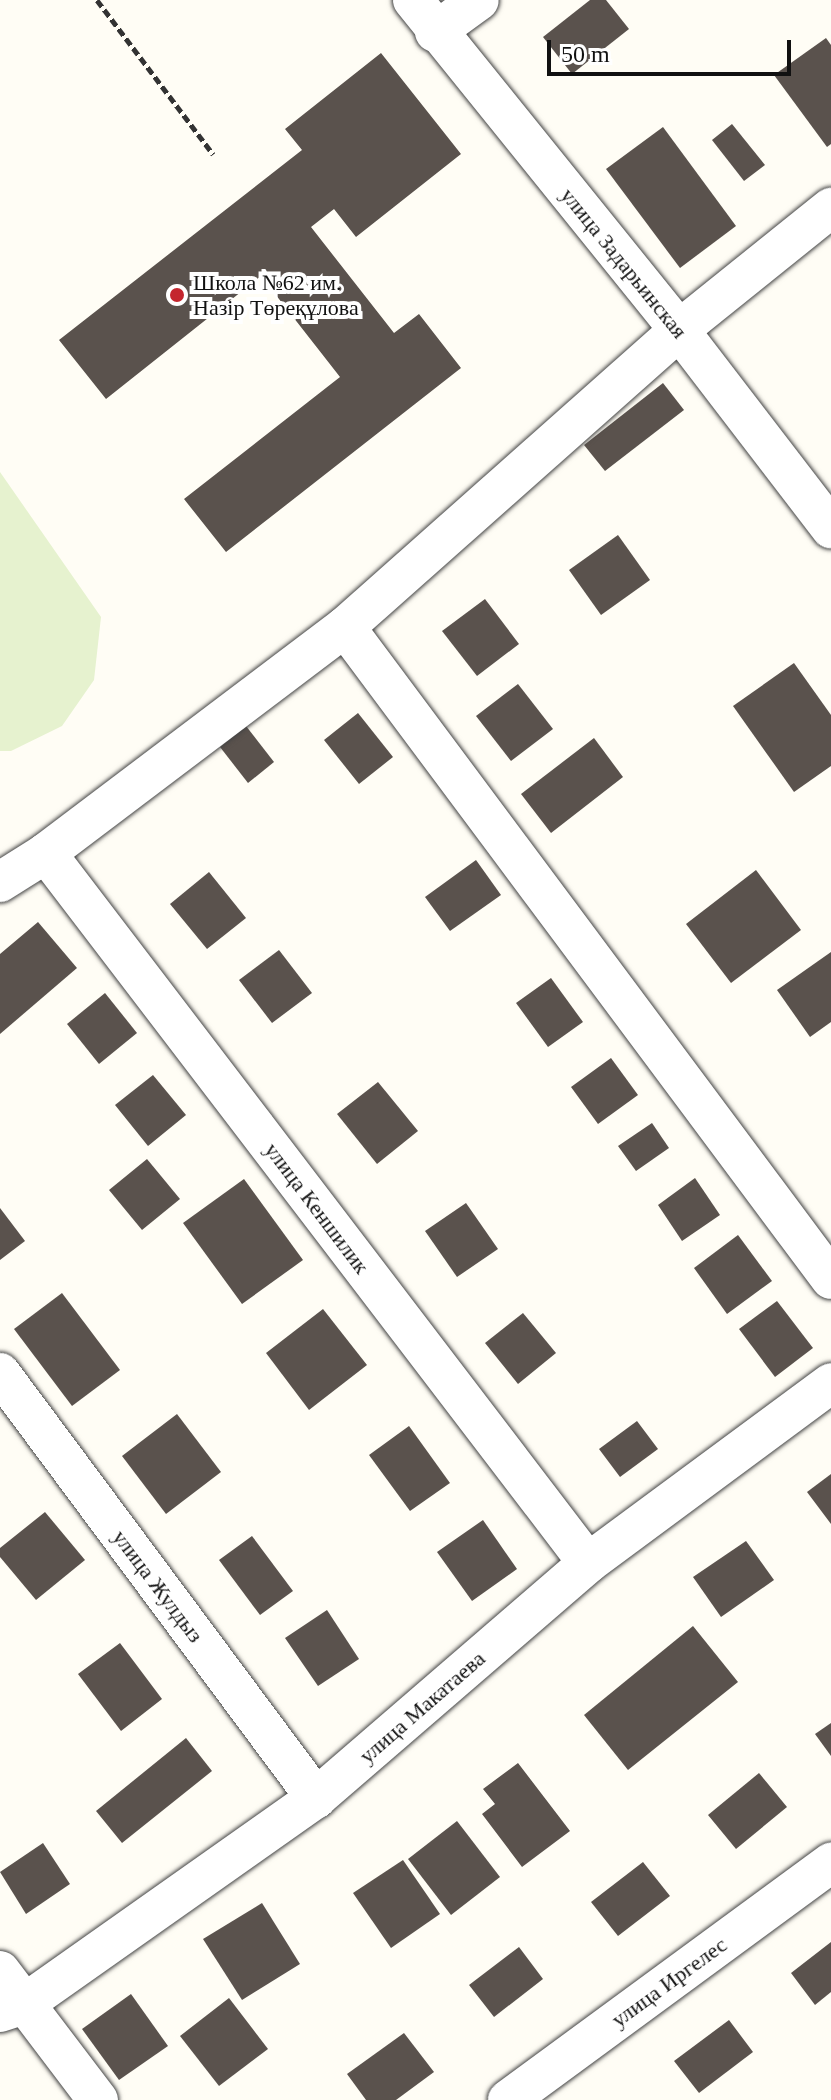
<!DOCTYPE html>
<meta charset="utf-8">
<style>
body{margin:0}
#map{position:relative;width:831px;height:2100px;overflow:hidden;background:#fffdf5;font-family:Georgia,serif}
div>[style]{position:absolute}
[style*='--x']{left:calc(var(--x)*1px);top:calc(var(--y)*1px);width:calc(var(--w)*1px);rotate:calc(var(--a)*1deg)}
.pitch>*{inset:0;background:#e6f2cf}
.building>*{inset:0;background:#5a524d}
.path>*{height:5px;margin-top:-2.5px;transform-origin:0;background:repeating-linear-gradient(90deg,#333 0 8px,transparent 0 12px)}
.roads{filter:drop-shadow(0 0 2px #444) drop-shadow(0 0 2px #444)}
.street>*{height:40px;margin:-20px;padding:0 20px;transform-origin:20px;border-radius:20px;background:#fff}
.dots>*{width:22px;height:22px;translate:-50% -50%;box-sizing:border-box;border:4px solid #fff;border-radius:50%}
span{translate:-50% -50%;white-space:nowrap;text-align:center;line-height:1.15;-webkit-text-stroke:8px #fff;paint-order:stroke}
.street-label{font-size:22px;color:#111}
.poi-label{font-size:22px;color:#111}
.left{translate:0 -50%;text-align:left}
.scale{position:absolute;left:547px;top:40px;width:244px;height:36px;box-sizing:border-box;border:4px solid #111;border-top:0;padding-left:10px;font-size:24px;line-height:28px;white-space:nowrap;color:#111;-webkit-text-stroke:6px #fff;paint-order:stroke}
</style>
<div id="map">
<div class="pitch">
<div style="clip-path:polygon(0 472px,101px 617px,94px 680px,62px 726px,11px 751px,0 751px)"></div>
</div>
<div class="building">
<div style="clip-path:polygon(590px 0,606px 0,629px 29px,572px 74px,543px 37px)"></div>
<div style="clip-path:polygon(826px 38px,831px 45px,831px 144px,827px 147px,774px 75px)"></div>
<div style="clip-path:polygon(381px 53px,461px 154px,356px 237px,334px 209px,311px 227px,394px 333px,419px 314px,461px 368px,226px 552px,184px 499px,340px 377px,261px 276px,106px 399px,59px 340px,302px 150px,285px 129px)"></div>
<div style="clip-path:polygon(732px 124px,765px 165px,744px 181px,712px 140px)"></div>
<div style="clip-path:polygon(663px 127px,736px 226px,680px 268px,606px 169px)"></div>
<div style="clip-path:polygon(663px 383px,684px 410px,605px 471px,584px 445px)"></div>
<div style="clip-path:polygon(618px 535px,650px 580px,601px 615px,569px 570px)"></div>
<div style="clip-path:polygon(485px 599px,519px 644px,477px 676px,442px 631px)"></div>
<div style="clip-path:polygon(794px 663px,831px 715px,831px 766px,794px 792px,733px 706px)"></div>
<div style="clip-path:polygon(518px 684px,553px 729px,511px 761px,476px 716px)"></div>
<div style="clip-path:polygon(358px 713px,393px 757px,359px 784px,324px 740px)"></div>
<div style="clip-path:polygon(246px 726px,274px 762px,248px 783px,220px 747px)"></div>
<div style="clip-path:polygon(594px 738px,623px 777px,551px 833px,521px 794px)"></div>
<div style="clip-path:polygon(476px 860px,501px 895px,450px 931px,425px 897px)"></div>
<div style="clip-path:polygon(756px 870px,801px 930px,731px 983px,686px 924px)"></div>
<div style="clip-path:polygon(209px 872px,246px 918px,207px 949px,170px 904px)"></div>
<div style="clip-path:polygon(38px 922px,77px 968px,0 1034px,0 954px)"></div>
<div style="clip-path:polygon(279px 950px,312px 993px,272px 1023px,239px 980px)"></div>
<div style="clip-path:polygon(831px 952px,831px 1022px,810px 1037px,777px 990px)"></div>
<div style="clip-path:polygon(551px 978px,583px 1022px,548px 1047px,516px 1003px)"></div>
<div style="clip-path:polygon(105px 993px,137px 1033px,99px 1064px,67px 1024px)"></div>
<div style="clip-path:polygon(611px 1058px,638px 1095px,598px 1124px,571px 1087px)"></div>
<div style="clip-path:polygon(153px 1075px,186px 1115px,148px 1146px,115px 1105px)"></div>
<div style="clip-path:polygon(378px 1082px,418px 1131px,377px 1164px,337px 1114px)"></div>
<div style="clip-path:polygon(652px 1123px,669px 1148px,636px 1171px,618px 1146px)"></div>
<div style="clip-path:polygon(147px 1159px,180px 1199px,142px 1230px,109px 1190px)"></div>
<div style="clip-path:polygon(695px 1178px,720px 1215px,682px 1241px,658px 1205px)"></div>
<div style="clip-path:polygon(244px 1179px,303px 1260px,242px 1304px,183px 1223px)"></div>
<div style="clip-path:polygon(466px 1203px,498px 1249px,457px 1277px,425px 1231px)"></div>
<div style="clip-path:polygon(0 1208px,25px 1241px,0 1260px)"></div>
<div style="clip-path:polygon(738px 1235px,772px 1281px,727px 1314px,694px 1268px)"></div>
<div style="clip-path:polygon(62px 1293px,120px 1370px,72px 1406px,14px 1329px)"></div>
<div style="clip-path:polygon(777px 1301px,813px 1348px,775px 1377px,739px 1329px)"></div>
<div style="clip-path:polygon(323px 1309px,367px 1365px,309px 1410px,266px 1353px)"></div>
<div style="clip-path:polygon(523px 1313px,556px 1353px,518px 1384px,485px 1343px)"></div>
<div style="clip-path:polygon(177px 1414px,221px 1472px,166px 1514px,122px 1456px)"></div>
<div style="clip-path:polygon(637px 1421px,658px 1449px,620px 1477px,599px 1449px)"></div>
<div style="clip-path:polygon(409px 1426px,450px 1483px,410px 1511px,369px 1455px)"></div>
<div style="clip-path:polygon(831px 1474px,831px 1524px,807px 1492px)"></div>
<div style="clip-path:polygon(45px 1512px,85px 1560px,36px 1600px,0 1557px,0 1548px)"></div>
<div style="clip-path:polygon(483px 1520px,517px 1569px,472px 1601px,437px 1552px)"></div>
<div style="clip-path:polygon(252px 1536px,293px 1591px,260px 1615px,219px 1560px)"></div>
<div style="clip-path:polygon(746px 1541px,774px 1580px,721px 1617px,693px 1577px)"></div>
<div style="clip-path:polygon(327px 1610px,359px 1659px,318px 1686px,285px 1638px)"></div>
<div style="clip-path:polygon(693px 1626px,738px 1682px,628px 1770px,584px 1715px)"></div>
<div style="clip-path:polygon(120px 1643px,162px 1699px,121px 1731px,78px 1674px)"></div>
<div style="clip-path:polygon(831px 1723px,831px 1756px,815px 1734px)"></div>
<div style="clip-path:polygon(186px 1738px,212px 1771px,122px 1843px,96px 1811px)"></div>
<div style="clip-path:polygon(518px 1763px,570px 1831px,522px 1867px,482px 1814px,495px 1804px,483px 1789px)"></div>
<div style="clip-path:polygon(759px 1773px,787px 1807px,736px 1849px,708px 1815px)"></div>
<div style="clip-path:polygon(457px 1821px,500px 1877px,451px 1915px,408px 1859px)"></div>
<div style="clip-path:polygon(43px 1843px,70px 1884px,26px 1914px,0 1872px)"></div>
<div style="clip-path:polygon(403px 1860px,440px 1914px,391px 1948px,353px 1893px)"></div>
<div style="clip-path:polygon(643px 1862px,670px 1896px,618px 1936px,591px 1902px)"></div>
<div style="clip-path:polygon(262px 1903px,300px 1964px,242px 2000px,203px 1939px)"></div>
<div style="clip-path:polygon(831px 1942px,831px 1992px,815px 2005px,791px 1973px)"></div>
<div style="clip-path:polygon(519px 1947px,543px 1979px,494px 2017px,469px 1985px)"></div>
<div style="clip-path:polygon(131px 1994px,168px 2046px,119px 2080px,82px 2029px)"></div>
<div style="clip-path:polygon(229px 1998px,268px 2049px,219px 2086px,180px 2036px)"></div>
<div style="clip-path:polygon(729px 2020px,753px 2052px,699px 2093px,674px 2061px)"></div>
<div style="clip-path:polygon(404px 2033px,434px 2072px,396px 2100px,366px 2100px,347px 2074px)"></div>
</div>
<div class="path">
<div style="--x:97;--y:0;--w:193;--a:53"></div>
</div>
<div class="roads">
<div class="street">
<div style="--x:413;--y:0;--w:424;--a:51.1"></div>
<div style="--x:679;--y:330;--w:250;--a:52.5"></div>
<div style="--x:435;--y:32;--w:54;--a:-36"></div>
<div style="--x:345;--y:627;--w:813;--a:53.3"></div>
<div style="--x:46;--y:853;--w:893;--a:52.64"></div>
<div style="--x:0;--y:882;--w:54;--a:-32.2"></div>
<div style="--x:46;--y:853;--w:375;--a:-37.1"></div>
<div style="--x:345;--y:627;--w:447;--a:-41.6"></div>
<div style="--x:679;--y:330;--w:195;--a:-38.8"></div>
<div style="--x:0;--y:1373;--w:530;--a:53.37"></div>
<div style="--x:0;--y:1971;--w:162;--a:52.8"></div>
<div style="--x:0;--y:2012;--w:25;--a:-18"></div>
<div style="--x:24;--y:2004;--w:357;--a:-35.2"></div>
<div style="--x:316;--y:1798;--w:359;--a:-40.8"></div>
<div style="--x:588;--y:1563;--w:302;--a:-36.5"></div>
<div style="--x:508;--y:2100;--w:401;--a:-36.3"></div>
</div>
</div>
<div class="dots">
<div style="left:177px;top:295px;background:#c4262e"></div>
</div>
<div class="street-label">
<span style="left:624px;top:263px;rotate:51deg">улица Задарьинская</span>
<span style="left:317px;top:1208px;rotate:53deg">улица Кеншилик</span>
<span style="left:158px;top:1586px;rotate:53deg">улица Жулдыз</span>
<span style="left:422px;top:1707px;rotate:-41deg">улица Макатаева</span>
<span style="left:669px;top:1982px;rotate:-36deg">улица Иргелес</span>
</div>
<div class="poi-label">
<span class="left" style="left:193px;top:295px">Школа №62 им.<br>Назір Төреқұлова</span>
</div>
<div class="scale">50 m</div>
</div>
